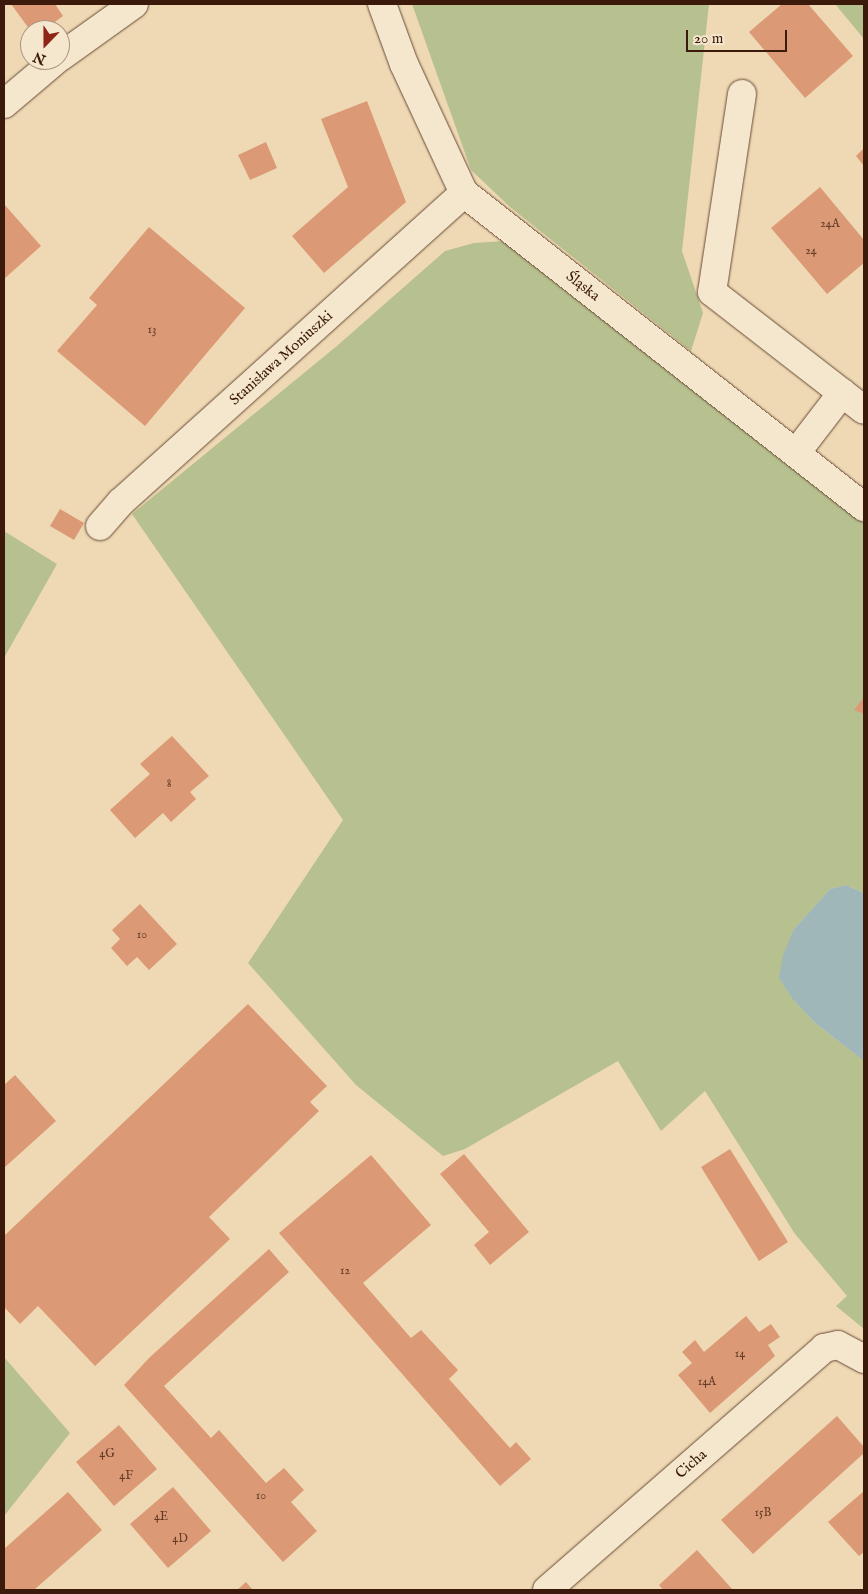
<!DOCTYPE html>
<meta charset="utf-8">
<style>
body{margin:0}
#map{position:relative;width:868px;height:1594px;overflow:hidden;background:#efd9b4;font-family:"IM FELL English",serif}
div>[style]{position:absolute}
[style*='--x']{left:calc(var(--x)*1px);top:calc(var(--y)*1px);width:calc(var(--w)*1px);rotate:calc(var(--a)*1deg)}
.green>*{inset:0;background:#b7c08f}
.water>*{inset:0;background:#9fb7b8}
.building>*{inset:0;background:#db9a75}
.roads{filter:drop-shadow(0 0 1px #684a35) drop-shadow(0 0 1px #684a35)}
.minor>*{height:28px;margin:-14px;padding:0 14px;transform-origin:14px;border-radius:14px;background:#f5e6ce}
span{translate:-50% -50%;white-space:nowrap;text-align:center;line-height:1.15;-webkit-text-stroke:4.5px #f5e6ce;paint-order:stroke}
.number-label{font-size:12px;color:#633a26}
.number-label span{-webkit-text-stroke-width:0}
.street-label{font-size:15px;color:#3b1a0b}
.frame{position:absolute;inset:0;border:5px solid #3b1a0b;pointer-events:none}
.north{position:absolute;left:20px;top:20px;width:50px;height:50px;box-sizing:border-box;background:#f5e6ce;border:1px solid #ab9480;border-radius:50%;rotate:202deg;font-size:14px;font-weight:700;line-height:20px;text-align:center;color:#3b1a0b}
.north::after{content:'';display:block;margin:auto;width:18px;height:22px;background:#8f2418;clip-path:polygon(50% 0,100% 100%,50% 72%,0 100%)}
.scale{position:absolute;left:686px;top:30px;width:101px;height:22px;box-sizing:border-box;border:2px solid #3b1a0b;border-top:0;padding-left:6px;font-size:15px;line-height:18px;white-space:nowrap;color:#3b1a0b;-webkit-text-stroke:4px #f5e6ce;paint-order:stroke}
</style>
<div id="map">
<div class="green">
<div style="clip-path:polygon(412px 4px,709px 4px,682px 251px,703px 313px,691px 351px,510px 207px,471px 170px)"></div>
<div style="clip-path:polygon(835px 4px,864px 4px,864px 39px)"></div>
<div style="clip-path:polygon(504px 241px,864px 522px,864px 893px,846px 885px,830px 889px,794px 929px,794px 1001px,815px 1023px,864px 1061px,864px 1329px,836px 1306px,847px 1296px,795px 1234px,705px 1091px,661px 1131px,618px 1061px,465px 1149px,443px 1156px,356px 1085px,248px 963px,343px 820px,132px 514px,338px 345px,445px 251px,474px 243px)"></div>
<div style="clip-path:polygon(4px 531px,57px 564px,4px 658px)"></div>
<div style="clip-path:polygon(4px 1357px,70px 1433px,4px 1516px)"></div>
</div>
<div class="water">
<div style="clip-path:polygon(846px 885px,864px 893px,864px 1061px,815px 1023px,794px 1001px,779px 978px,783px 955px,794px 929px,830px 889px)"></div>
</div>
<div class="building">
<div style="clip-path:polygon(11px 4px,55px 4px,63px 16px,44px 30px,30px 30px)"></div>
<div style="clip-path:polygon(782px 4px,808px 4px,853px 56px,805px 98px,749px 32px)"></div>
<div style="clip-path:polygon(367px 101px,406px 202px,324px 273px,292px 236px,348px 187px,321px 119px)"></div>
<div style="clip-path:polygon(266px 142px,277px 168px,250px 180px,238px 155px)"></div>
<div style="clip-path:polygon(864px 148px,864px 166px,856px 156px)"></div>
<div style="clip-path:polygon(820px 187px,864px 240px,864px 263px,827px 294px,771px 228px)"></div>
<div style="clip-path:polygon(4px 204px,41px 246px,4px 279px)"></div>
<div style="clip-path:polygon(149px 227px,245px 308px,145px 426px,57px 351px,97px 305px,89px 298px)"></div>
<div style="clip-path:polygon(60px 509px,84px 523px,74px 540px,50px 526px)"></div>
<div style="clip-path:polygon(864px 697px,864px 714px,854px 710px)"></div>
<div style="clip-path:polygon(172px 736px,209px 776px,190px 792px,196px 799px,171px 822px,163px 813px,135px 838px,110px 810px,150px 774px,140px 764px)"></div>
<div style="clip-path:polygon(140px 904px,177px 944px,149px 970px,137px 957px,127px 966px,111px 948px,120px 939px,112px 930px)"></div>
<div style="clip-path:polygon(248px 1004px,327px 1086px,310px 1102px,319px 1111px,209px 1217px,230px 1239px,95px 1366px,38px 1306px,20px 1324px,4px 1307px,4px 1236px)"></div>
<div style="clip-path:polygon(15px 1075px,56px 1121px,4px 1168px,4px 1085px)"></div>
<div style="clip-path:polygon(730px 1149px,788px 1242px,759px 1261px,701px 1167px)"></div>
<div style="clip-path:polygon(464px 1154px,529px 1232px,490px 1265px,474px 1245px,489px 1232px,440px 1174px)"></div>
<div style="clip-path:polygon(371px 1155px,431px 1225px,363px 1283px,411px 1338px,421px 1330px,458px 1370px,449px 1379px,510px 1448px,516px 1442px,531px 1459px,500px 1486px,279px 1233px)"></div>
<div style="clip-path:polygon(269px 1249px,289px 1272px,164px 1386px,211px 1438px,219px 1430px,266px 1483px,284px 1468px,304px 1490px,291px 1502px,317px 1531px,283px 1562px,124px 1385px,149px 1358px)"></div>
<div style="clip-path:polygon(746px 1316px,759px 1332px,771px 1324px,780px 1337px,768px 1345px,775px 1356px,710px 1413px,678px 1375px,692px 1363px,682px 1352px,695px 1340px,704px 1352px)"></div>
<div style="clip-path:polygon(837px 1416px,864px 1447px,864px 1453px,753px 1554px,721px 1520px)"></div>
<div style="clip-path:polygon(119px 1425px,157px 1469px,114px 1506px,76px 1462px)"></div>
<div style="clip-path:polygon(173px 1487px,211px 1531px,168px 1568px,130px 1524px)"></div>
<div style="clip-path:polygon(864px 1491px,864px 1552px,859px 1556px,828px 1522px)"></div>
<div style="clip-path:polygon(68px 1492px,102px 1530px,34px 1590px,4px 1590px,4px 1549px)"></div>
<div style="clip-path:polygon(697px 1550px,733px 1590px,663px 1590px,659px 1585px)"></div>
<div style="clip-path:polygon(246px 1582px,253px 1590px,237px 1590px)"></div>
</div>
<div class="roads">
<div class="minor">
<div style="--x:382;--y:4;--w:64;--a:69.9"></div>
<div style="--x:404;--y:64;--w:142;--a:65.1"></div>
<div style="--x:464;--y:193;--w:509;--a:38.13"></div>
<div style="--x:60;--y:57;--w:91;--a:-35.6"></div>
<div style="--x:742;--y:94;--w:200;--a:98.6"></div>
<div style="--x:712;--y:292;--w:192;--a:37.8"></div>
<div style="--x:4;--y:104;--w:68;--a:-40.2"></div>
<div style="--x:796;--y:453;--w:76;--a:-52.5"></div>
<div style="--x:100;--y:526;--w:32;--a:-49"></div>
<div style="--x:121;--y:502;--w:462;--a:-42"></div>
<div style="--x:547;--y:1590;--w:368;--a:-41.1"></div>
<div style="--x:824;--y:1348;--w:14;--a:-12"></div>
<div style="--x:838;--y:1345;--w:30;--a:28"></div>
</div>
</div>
<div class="number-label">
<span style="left:830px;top:224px">24A</span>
<span style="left:811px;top:251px">24</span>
<span style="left:152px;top:330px">13</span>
<span style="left:169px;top:784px">8</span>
<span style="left:142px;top:935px">10</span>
<span style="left:345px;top:1271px">12</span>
<span style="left:740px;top:1354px">14</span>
<span style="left:707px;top:1382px">14A</span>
<span style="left:107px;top:1454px">4G</span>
<span style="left:126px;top:1476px">4F</span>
<span style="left:261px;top:1496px">10</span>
<span style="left:763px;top:1513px">15B</span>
<span style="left:161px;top:1517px">4E</span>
<span style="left:180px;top:1539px">4D</span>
</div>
<div class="street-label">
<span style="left:583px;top:286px;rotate:38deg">Śląska</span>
<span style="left:281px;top:358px;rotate:-42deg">Stanisława Moniuszki</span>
<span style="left:691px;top:1464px;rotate:-41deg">Cicha</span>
</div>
<div class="frame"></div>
<div class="north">N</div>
<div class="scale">20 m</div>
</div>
